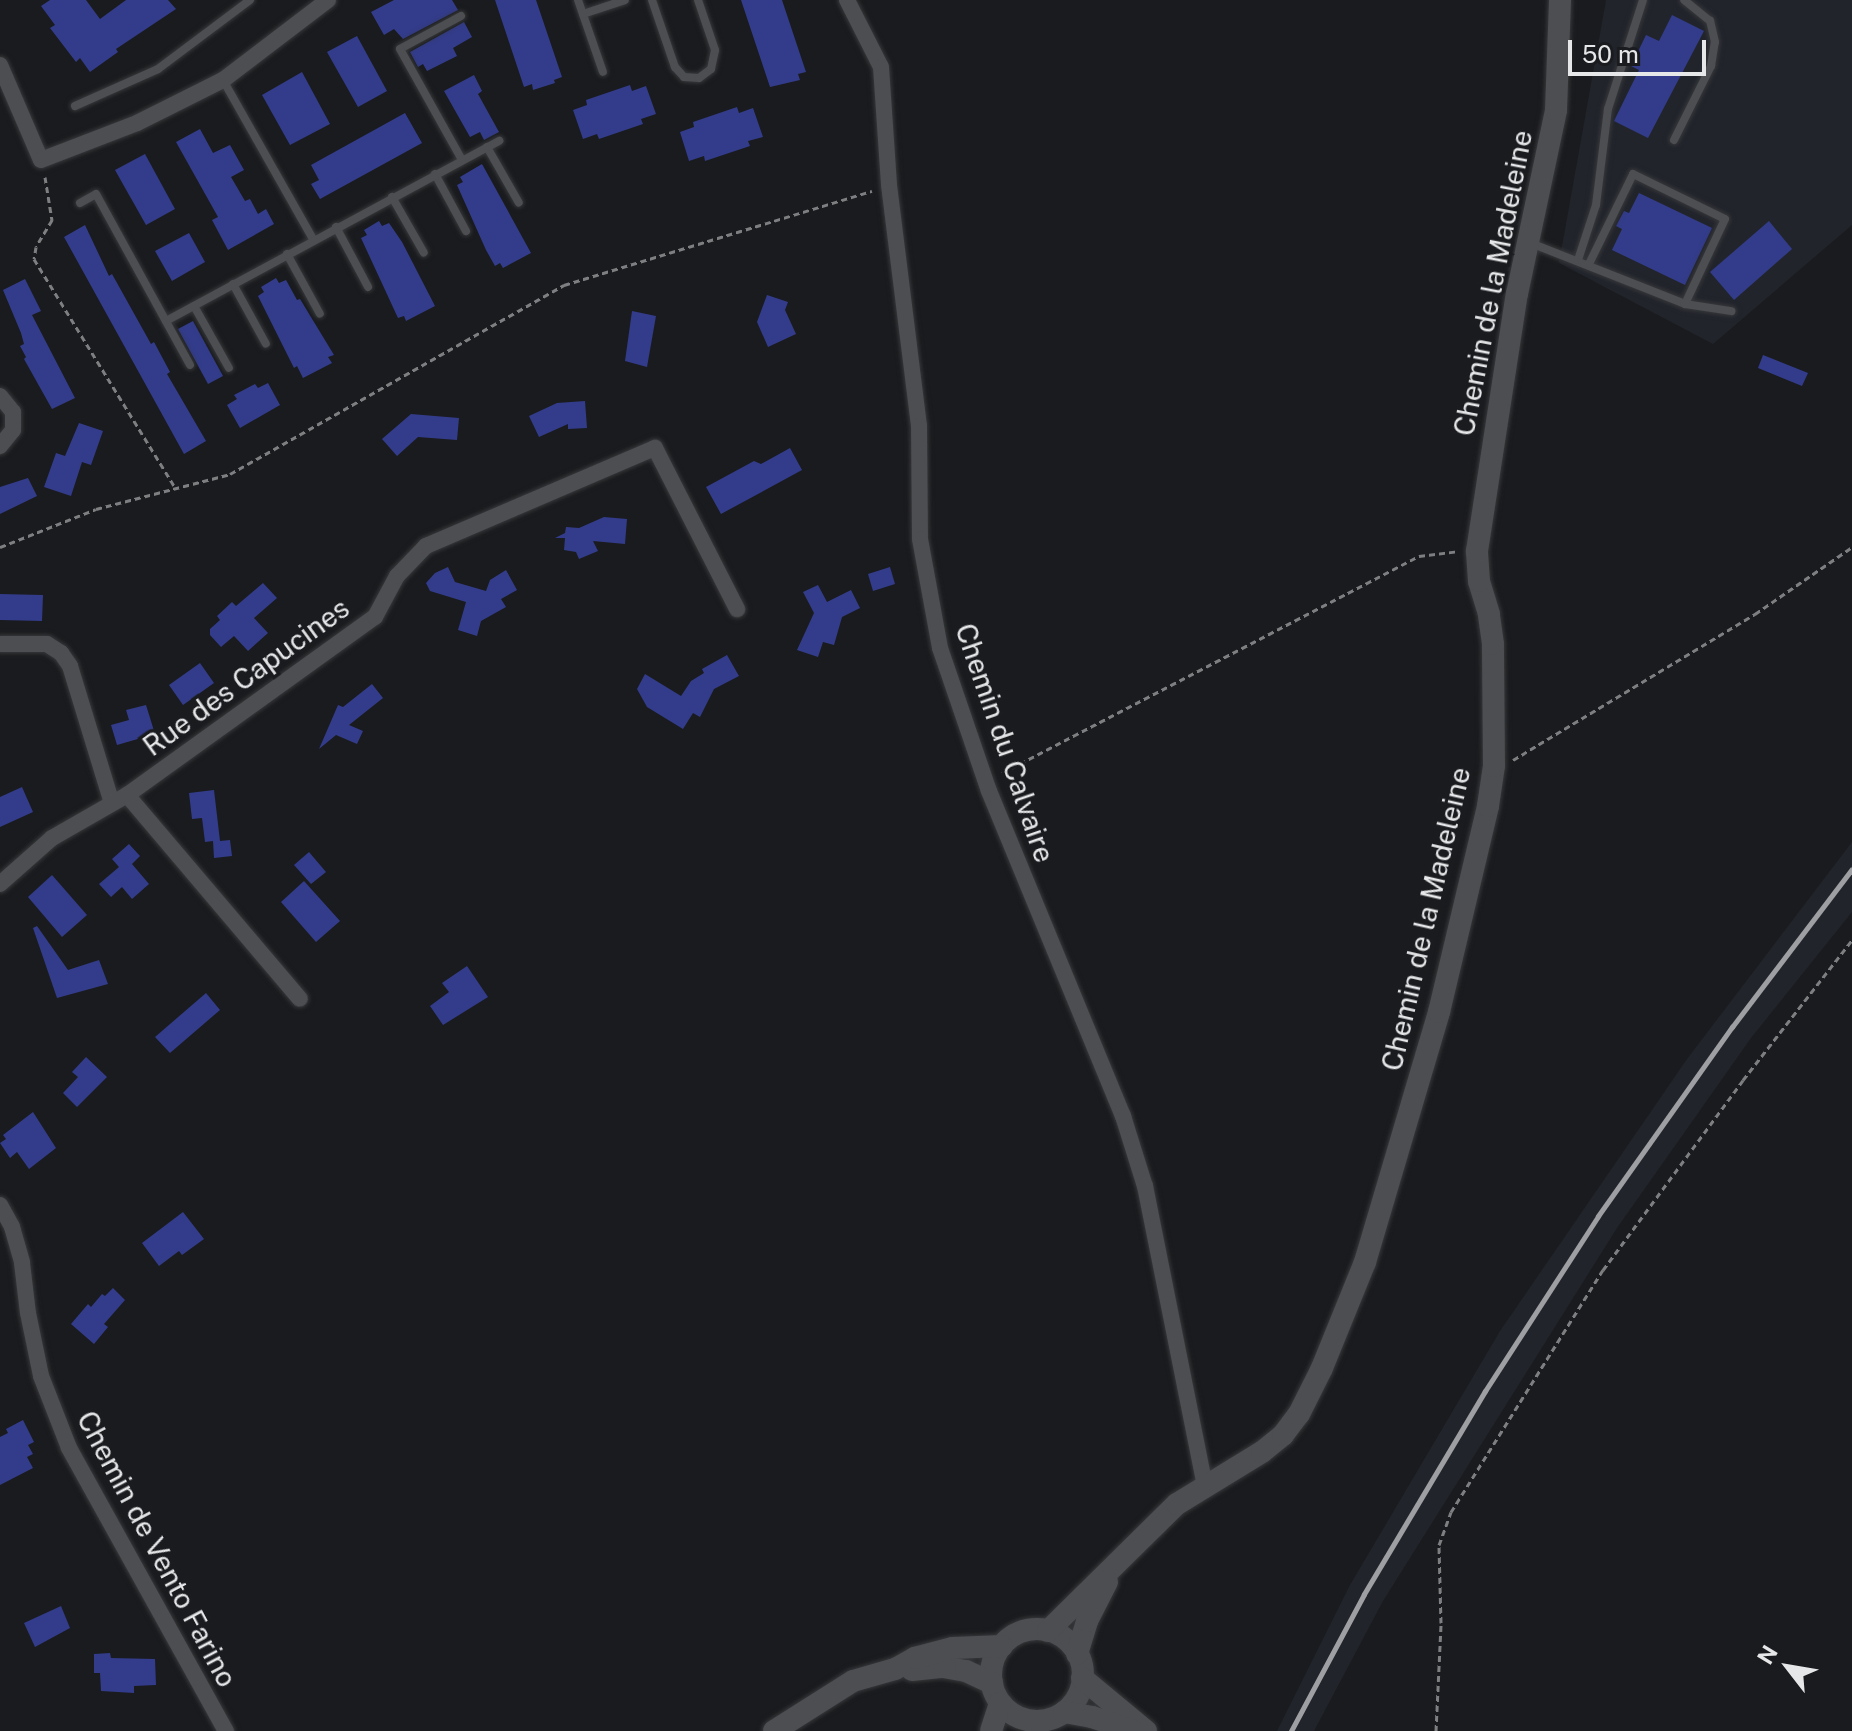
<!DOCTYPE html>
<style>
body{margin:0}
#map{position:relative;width:1852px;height:1731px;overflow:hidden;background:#1a1b1e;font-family:"Public Sans",sans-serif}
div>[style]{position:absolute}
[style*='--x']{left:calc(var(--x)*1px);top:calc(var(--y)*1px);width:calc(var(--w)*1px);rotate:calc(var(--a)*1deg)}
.built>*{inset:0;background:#22242c}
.building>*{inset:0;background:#333c8a}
.path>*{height:3px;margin-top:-1.5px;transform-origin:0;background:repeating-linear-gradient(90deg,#7e7f81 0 6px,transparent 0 10px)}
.roads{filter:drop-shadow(0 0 2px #36383a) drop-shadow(0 0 2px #36383a)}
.service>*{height:8px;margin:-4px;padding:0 4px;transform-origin:4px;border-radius:4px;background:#4d4e52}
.minor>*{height:16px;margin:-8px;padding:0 8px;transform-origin:8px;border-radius:8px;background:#4d4e52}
.tertiary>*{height:22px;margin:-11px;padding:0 11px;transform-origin:11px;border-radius:11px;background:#4d4e52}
.tertiary>.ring{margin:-11px;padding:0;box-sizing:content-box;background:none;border:22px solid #4d4e52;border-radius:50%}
.rail>*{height:5px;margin:-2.5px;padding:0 2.5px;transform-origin:2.5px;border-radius:2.5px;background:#9e9fa2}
span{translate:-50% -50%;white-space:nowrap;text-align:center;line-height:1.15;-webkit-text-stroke:7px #1a1b1e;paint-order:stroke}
.street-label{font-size:28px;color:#e6e7e9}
.north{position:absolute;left:1748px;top:1627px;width:80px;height:80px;-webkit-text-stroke:6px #1a1b1e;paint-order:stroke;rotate:301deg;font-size:22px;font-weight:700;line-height:32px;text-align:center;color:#e6e7e9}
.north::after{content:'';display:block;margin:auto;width:28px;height:36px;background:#e6e7e9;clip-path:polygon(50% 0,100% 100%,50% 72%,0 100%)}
.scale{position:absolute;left:1568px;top:40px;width:138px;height:36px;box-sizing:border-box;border:4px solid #e6e7e9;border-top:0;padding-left:10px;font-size:24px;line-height:28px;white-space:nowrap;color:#e6e7e9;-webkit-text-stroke:6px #1a1b1e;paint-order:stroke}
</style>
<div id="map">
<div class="built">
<div style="clip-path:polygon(1606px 0,1852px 0,1852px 225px,1713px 344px,1559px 263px)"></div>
<div style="clip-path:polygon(1852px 842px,1852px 912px,1751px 1038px,1617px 1228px,1383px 1601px,1314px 1731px,1277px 1731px,1350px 1585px,1500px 1331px,1687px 1059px)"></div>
</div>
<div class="building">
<div style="clip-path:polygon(50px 0,86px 0,100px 19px,126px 0,168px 0,176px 9px,116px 49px,118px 52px,90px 72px,80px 58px,76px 62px,50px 28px,55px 25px,41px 6px)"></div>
<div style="clip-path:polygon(394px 0,452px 0,458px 10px,403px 39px,394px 29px,384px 35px,371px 12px)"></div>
<div style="clip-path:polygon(495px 0,536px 0,562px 77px,554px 80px,555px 83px,533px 90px,532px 84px,524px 87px)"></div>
<div style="clip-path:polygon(741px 0,782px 0,806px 72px,798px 74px,800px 80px,770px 87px)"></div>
<div style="clip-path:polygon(1672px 15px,1704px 31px,1648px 138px,1614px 121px,1639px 70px,1631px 66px,1646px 35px,1659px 41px)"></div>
<div style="clip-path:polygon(464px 22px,472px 37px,453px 48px,457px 56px,427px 71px,423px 64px,418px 67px,410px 52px)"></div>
<div style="clip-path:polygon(357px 36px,387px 91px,358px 107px,327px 52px)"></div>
<div style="clip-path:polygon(302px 72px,330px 124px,290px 145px,262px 95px)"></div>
<div style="clip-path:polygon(474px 75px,482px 91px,478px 94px,499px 132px,484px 140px,480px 132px,470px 137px,444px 91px)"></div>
<div style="clip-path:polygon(630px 85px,632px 91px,646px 86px,656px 114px,641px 119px,643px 124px,599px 139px,597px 134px,583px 139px,573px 110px,587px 105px,586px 100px)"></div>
<div style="clip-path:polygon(737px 107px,739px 113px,753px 108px,763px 137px,748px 141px,750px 146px,705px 161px,704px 156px,689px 161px,680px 132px,694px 127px,693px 122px)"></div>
<div style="clip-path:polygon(405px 113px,422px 143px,320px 199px,311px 184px,319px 180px,311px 165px)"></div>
<div style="clip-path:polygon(200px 129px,213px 153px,230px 145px,244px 170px,231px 177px,245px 201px,250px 199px,258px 214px,266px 209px,274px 224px,228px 250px,212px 220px,218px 217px,176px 142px)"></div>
<div style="clip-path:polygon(145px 154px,175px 209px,146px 225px,115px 170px)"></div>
<div style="clip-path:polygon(482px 164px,531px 253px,503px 268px,500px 263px,495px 266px,486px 250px,457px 185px,463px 182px,460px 177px)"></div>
<div style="clip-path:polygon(1639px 193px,1712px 228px,1685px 285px,1612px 250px,1622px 229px,1616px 226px,1624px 211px,1629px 213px)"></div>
<div style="clip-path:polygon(379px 221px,382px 226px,389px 223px,402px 242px,435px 306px,406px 321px,404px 316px,398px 318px,361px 238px,367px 235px,364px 230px)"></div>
<div style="clip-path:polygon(1769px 221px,1792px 249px,1734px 300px,1710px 272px)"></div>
<div style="clip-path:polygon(85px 225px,109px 276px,112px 274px,151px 344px,154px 342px,170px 372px,167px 374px,206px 441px,184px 454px,64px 237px)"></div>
<div style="clip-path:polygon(189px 233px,205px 262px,172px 281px,155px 251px)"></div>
<div style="clip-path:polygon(276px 278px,279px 283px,286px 280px,297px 300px,300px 299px,334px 355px,328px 357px,332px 363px,303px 378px,297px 366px,294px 368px,258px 296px,264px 292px,261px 287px)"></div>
<div style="clip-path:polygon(25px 279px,41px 311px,32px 315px,75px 398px,52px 409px,24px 359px,26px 357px,20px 346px,24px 344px,21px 333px,3px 290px)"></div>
<div style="clip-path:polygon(767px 295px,788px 302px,785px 310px,796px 334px,768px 347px,757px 322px)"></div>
<div style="clip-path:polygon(632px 311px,656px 316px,647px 367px,625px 361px)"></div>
<div style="clip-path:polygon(193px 321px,223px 376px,208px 384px,178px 329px)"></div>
<div style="clip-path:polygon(1763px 355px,1808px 373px,1802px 386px,1758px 368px)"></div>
<div style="clip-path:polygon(268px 383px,280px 405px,240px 428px,227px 405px,237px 399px,234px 395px,255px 384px,258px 388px)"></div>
<div style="clip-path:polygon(585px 401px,587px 428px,568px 429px,568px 424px,539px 437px,529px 416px,557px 403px)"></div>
<div style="clip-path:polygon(411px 414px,459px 418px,457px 440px,418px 437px,397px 456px,382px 439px)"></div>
<div style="clip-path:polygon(79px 423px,103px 431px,91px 465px,82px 462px,71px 496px,44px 487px,56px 453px,65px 456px)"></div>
<div style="clip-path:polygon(790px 448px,802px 470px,721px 514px,706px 487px,754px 461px,761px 464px)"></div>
<div style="clip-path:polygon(28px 478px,37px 496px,0 514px,0 487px)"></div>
<div style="clip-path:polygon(604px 517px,627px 519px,625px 544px,593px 541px,598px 551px,579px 559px,576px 552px,564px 550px,565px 538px,555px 538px,565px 533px,566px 527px,579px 528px)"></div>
<div style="clip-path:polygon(448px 567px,455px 582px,486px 591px,490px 580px,506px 570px,517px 590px,501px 599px,506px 607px,481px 621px,477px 636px,458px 630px,466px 602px,430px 591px,426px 583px,435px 573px)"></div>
<div style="clip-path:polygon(890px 567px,895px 584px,873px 591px,868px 574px)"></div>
<div style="clip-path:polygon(263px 583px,277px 598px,254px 618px,268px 633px,248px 651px,234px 636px,221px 647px,210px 635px,210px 629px,220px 620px,217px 616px,232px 602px,236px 606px)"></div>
<div style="clip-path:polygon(818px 585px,827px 602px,851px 590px,860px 608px,842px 617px,834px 645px,823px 642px,818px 657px,797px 650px,814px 613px,803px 592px)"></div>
<div style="clip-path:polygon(0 594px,43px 595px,42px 621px,0 620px)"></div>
<div style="clip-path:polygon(727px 655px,739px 676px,714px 689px,700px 717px,693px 713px,683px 729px,647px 707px,637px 689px,645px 674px,681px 696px,691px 681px,704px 673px,702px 669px)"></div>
<div style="clip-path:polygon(200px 663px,214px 683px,183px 705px,169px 685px)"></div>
<div style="clip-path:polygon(372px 684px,383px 698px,349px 725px,363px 731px,357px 744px,336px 735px,319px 749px,338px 705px,343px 707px)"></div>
<div style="clip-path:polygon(146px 705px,155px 734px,117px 745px,111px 725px,129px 720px,126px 710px)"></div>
<div style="clip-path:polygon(22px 787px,33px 812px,0 827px,0 797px)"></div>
<div style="clip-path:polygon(214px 790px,220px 841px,230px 840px,232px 856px,214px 858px,213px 841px,205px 842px,202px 818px,192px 819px,189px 793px)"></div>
<div style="clip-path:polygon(129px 844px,140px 856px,132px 864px,149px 884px,132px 899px,122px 887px,111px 897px,99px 884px,119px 867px,112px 859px)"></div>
<div style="clip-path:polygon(309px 852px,326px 872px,311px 884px,294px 865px)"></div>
<div style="clip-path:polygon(52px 875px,87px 915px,62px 937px,28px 897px)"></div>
<div style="clip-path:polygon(304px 881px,340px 921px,316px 942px,281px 902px)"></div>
<div style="clip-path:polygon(37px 926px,68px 970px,99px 960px,108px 984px,57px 998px,33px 928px)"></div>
<div style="clip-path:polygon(467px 966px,488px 997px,443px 1025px,430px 1006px,449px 992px,442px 983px)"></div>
<div style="clip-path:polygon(206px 993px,220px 1010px,170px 1053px,155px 1037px)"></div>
<div style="clip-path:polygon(86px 1057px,107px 1077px,77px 1107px,63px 1093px,78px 1077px,72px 1072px)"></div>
<div style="clip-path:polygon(33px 1112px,56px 1148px,29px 1169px,17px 1152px,10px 1158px,0 1143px,6px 1139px,3px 1135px)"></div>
<div style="clip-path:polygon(183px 1212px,204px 1239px,182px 1255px,179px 1251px,159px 1266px,142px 1243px)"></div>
<div style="clip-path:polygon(113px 1288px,125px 1300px,104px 1324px,108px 1327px,94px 1344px,71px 1324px,88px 1304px,91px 1307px,102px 1294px,105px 1296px)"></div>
<div style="clip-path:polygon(23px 1420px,34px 1442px,28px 1445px,33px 1454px,27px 1457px,33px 1468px,0 1485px,0 1437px,8px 1433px,6px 1429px)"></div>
<div style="clip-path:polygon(61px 1606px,70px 1628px,35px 1647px,24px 1623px)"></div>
<div style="clip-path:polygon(110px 1653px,111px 1658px,155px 1659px,156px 1685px,134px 1686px,134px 1693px,101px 1691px,100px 1673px,94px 1673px,94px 1654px)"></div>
</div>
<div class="path">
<div style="--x:45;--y:177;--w:44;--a:80.8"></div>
<div style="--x:52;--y:220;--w:31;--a:121"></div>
<div style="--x:36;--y:247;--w:12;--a:99"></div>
<div style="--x:34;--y:259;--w:268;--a:58.3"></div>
<div style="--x:0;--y:547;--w:103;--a:-21.6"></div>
<div style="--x:96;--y:509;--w:138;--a:-14.6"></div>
<div style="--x:230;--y:474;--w:384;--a:-29.5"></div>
<div style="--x:564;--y:285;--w:322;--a:-17"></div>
<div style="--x:1513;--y:760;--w:283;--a:-31.1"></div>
<div style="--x:1755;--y:614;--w:118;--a:-34.6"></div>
<div style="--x:1002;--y:773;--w:470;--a:-27.5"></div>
<div style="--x:1419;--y:556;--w:38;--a:-7"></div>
<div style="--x:1436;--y:1731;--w:108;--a:-87.3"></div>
<div style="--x:1441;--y:1623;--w:78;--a:-91.5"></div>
<div style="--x:1439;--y:1545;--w:35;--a:-70"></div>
<div style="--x:1451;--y:1512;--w:286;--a:-57.9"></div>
<div style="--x:1603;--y:1270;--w:236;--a:-53.6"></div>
<div style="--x:1743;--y:1080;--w:177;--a:-52.1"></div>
</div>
<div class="roads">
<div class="service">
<div style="--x:578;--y:0;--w:76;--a:70.9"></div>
<div style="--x:652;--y:0;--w:71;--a:71.1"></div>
<div style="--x:675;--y:67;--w:13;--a:48"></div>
<div style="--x:684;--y:77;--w:15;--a:4"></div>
<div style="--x:699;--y:78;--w:15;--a:-37"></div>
<div style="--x:711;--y:69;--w:19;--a:-78"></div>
<div style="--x:715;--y:50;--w:53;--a:-108.8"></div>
<div style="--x:583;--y:14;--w:44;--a:-18.4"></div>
<div style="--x:461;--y:16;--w:69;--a:151.6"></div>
<div style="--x:400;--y:49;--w:127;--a:60.8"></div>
<div style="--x:223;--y:80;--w:183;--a:60.5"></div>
<div style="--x:75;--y:106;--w:91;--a:-24"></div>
<div style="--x:158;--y:69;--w:115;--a:-36.9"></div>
<div style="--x:1674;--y:140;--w:83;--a:-63.4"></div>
<div style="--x:1711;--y:66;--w:24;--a:-81"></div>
<div style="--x:1715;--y:42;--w:22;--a:-103"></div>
<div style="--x:1710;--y:21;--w:33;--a:-141"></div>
<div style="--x:487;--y:147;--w:64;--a:60.3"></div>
<div style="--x:435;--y:174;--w:65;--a:61.5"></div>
<div style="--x:392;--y:197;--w:64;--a:60.3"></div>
<div style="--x:80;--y:203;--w:18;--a:-29"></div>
<div style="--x:96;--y:194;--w:195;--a:61.2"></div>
<div style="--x:336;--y:227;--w:68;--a:61.9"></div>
<div style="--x:1528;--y:242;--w:169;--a:21.5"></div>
<div style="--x:1685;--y:304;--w:47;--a:8.7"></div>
<div style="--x:287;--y:254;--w:68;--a:61.2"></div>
<div style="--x:1578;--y:260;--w:58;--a:-71.9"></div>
<div style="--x:1596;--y:205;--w:97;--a:-82.9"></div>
<div style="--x:1608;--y:109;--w:114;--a:-72.2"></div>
<div style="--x:1589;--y:264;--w:100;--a:-63.9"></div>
<div style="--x:1633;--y:174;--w:102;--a:26.1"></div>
<div style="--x:1725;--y:219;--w:94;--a:115.2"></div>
<div style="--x:233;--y:284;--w:68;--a:61.2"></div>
<div style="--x:194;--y:306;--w:71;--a:60.6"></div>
<div style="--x:166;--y:321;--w:379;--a:-28.4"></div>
</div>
<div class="minor">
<div style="--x:847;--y:0;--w:75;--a:63.1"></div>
<div style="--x:881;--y:67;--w:118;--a:86.1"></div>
<div style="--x:889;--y:185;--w:243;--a:82.9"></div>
<div style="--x:919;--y:426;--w:113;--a:89.5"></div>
<div style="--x:920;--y:539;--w:111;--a:79.6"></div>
<div style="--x:940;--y:648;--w:151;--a:71.1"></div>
<div style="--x:989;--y:791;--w:352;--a:67.6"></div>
<div style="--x:1123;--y:1116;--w:73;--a:72.6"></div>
<div style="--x:1145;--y:1186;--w:305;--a:78.7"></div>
<div style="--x:0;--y:65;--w:103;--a:66.7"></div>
<div style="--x:41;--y:160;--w:103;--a:-21.1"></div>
<div style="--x:137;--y:123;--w:96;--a:-26.6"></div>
<div style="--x:223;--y:80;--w:132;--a:-37.3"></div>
<div style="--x:0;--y:396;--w:21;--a:51"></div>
<div style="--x:13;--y:412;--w:18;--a:90"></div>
<div style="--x:13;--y:430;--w:21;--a:129"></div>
<div style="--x:0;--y:644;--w:47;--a:0"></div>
<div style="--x:47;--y:644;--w:17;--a:33"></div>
<div style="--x:61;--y:653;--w:16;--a:55"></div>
<div style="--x:70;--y:666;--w:143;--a:73"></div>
<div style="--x:127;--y:795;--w:267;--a:49.7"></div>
<div style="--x:0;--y:884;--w:69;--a:-41.5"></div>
<div style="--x:52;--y:838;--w:86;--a:-29.8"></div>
<div style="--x:127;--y:795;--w:305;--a:-35.7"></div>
<div style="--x:375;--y:617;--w:47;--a:-61.8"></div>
<div style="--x:397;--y:576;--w:42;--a:-46"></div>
<div style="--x:426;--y:546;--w:249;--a:-23.2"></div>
<div style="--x:655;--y:448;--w:181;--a:63"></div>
<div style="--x:0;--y:1205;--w:25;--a:61"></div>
<div style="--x:12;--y:1227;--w:37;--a:74"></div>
<div style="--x:22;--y:1263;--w:50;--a:83.2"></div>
<div style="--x:28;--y:1313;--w:64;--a:78.3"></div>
<div style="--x:41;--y:1376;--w:77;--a:68.7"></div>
<div style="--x:69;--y:1448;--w:324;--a:61"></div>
</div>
<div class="tertiary">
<div class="ring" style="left:991px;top:1629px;width:70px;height:70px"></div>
<div style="--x:1048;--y:1631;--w:181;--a:-44.6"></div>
<div style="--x:1177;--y:1504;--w:100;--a:-31.5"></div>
<div style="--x:1262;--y:1452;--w:27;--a:-39"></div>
<div style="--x:1283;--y:1435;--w:26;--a:-53"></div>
<div style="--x:1299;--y:1414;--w:51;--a:-63.4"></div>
<div style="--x:1322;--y:1368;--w:114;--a:-67.9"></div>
<div style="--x:1365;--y:1262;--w:261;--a:-73.5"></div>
<div style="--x:1439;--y:1012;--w:212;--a:-76.6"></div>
<div style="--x:1488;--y:806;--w:40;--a:-81.5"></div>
<div style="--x:1494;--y:766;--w:122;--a:-90.5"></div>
<div style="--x:1493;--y:644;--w:30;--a:-98"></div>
<div style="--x:1489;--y:614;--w:34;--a:-107"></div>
<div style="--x:1479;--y:581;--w:30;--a:-94"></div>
<div style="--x:1477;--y:551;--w:260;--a:-81.2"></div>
<div style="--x:1517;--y:294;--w:188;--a:-78"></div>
<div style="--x:1556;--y:110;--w:110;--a:-87.9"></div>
<div style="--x:1077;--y:1654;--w:34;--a:-73"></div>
<div style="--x:1087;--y:1621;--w:44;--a:-62.9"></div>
<div style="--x:912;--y:1670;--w:31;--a:-6"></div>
<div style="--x:943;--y:1667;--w:23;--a:10"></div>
<div style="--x:966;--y:1671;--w:29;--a:25"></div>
<div style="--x:1082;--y:1678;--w:83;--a:39.6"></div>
<div style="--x:1064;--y:1712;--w:28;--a:10"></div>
<div style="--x:1092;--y:1717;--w:43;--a:18.9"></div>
<div style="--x:774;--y:1731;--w:93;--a:-32.3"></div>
<div style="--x:853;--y:1681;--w:44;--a:-15.9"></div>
<div style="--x:895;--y:1669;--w:23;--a:-29"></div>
<div style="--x:915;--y:1658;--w:39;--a:-15"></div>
<div style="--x:953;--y:1648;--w:49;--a:-2.3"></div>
<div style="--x:991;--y:1731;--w:29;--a:-72"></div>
</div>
</div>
<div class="rail">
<div style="--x:1291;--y:1731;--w:155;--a:-61.9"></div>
<div style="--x:1364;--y:1594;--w:236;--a:-59.2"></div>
<div style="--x:1485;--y:1391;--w:208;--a:-57.1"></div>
<div style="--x:1598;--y:1216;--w:232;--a:-54.7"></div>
<div style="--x:1732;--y:1027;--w:198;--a:-52.8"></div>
</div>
<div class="street-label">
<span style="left:1493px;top:283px;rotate:-79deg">Chemin de la Madeleine</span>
<span style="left:246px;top:677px;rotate:-36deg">Rue des Capucines</span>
<span style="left:1005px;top:743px;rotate:71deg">Chemin du Calvaire</span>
<span style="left:1426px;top:919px;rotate:-77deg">Chemin de la Madeleine</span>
<span style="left:157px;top:1549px;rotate:62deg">Chemin de Vento Farino</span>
</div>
<div class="north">N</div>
<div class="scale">50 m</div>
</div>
